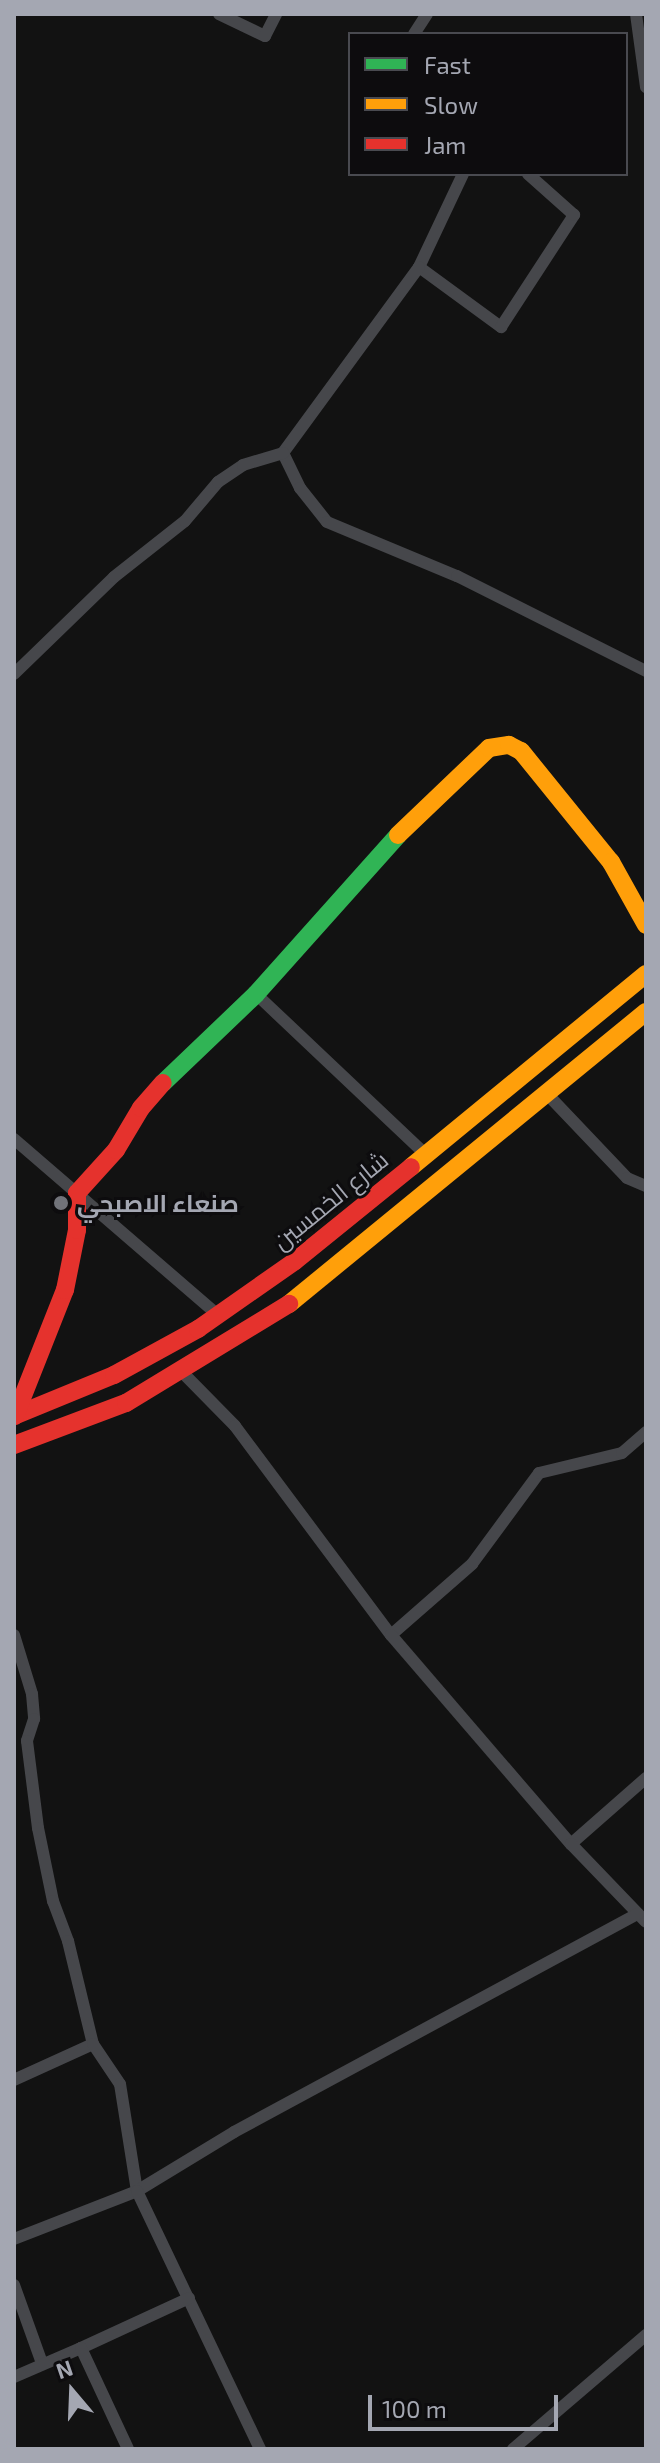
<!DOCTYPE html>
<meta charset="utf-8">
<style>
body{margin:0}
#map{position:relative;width:660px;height:2463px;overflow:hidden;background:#121212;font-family:"Exo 2",Cairo,sans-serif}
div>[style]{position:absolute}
.street>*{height:12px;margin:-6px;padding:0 6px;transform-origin:6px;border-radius:6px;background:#46474b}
.fast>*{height:18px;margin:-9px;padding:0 9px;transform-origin:9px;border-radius:9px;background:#30b455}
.slow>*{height:18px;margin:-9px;padding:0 9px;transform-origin:9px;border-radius:9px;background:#ff9f0a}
.jam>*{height:18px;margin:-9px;padding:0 9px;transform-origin:9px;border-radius:9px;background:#e5322d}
.dots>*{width:22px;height:22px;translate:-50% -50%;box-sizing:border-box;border:4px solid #0d0c0e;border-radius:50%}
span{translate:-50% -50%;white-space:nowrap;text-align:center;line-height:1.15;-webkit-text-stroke:6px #0d0c0e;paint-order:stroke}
.street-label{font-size:24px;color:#a4a7b2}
.poi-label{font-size:24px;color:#a4a7b2;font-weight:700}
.left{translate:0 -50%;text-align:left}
.frame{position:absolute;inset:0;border:16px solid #a4a7b2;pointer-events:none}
.legend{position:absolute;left:348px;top:32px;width:280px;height:144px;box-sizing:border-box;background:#0d0c0e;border:2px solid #494a50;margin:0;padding:10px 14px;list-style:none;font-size:24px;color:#a4a7b2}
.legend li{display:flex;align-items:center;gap:16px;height:40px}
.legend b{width:40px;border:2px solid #494a50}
.north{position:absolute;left:32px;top:2351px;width:80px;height:80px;-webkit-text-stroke:6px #0d0c0e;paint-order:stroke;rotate:341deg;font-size:22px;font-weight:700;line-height:32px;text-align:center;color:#a4a7b2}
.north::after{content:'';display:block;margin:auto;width:28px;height:36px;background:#a4a7b2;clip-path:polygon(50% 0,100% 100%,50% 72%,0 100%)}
.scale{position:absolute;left:368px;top:2395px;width:190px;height:36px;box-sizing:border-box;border:4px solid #a4a7b2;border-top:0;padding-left:10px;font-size:24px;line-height:28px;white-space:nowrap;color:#a4a7b2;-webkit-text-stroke:6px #0d0c0e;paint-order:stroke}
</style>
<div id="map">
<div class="street">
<div style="left:219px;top:14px;width:51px;rotate:25.6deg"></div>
<div style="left:265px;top:36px;width:25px;rotate:-63deg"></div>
<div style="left:636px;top:14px;width:74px;rotate:82.2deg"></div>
<div style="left:414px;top:34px;width:24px;rotate:-57deg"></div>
<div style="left:463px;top:174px;width:103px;rotate:115.3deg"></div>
<div style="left:419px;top:267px;width:102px;rotate:36.2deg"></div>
<div style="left:501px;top:327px;width:134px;rotate:-56.9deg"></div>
<div style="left:574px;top:215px;width:62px;rotate:-138.3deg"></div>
<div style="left:419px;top:267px;width:230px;rotate:126.2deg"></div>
<div style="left:283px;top:453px;width:39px;rotate:64deg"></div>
<div style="left:300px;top:488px;width:43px;rotate:51.5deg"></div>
<div style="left:327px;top:522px;width:141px;rotate:22.6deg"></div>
<div style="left:457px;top:576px;width:212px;rotate:26.7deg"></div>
<div style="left:14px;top:674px;width:139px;rotate:-44.1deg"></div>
<div style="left:114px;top:577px;width:90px;rotate:-38.3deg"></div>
<div style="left:185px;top:521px;width:51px;rotate:-49.8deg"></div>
<div style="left:218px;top:482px;width:30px;rotate:-34deg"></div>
<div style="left:243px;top:465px;width:42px;rotate:-16.7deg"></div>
<div style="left:256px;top:994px;width:233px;rotate:43.4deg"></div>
<div style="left:549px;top:1096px;width:113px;rotate:46.4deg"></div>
<div style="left:627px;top:1178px;width:21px;rotate:23deg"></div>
<div style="left:14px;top:1139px;width:269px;rotate:40.8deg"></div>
<div style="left:183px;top:1373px;width:74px;rotate:45.5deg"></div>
<div style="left:235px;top:1426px;width:261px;rotate:53.3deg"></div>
<div style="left:391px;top:1635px;width:108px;rotate:-41.2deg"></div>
<div style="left:472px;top:1564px;width:113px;rotate:-53.6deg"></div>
<div style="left:539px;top:1473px;width:85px;rotate:-13.5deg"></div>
<div style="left:622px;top:1453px;width:32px;rotate:-41deg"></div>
<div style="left:14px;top:1635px;width:62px;rotate:73deg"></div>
<div style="left:32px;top:1694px;width:25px;rotate:85deg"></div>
<div style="left:34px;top:1719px;width:23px;rotate:108deg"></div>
<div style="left:27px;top:1741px;width:88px;rotate:82.8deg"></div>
<div style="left:38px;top:1828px;width:75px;rotate:78.4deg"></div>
<div style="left:53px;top:1901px;width:43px;rotate:69.4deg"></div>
<div style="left:68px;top:1941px;width:106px;rotate:76.4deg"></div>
<div style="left:93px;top:2044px;width:87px;rotate:155.5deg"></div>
<div style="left:391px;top:1635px;width:276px;rotate:49.3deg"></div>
<div style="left:646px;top:1778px;width:100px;rotate:138.7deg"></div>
<div style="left:571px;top:1844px;width:108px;rotate:46.1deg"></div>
<div style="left:93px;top:2044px;width:48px;rotate:56deg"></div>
<div style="left:120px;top:2084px;width:108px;rotate:81deg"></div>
<div style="left:137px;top:2191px;width:114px;rotate:-31.3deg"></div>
<div style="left:234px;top:2132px;width:459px;rotate:-28.4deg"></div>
<div style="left:14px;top:2239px;width:132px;rotate:-21.3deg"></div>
<div style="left:137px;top:2191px;width:286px;rotate:64.5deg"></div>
<div style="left:14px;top:2285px;width:83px;rotate:70.3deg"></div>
<div style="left:81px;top:2348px;width:119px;rotate:-24.8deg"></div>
<div style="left:14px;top:2377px;width:73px;rotate:-23.4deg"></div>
<div style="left:81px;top:2348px;width:111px;rotate:65deg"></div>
<div style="left:513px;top:2449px;width:175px;rotate:-40.6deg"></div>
</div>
<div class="fast">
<div style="left:163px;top:1083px;width:129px;rotate:-43.7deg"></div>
<div style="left:256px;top:994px;width:213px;rotate:-48.2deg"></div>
</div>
<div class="slow">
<div style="left:398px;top:835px;width:126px;rotate:-43.7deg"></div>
<div style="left:489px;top:748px;width:20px;rotate:-9deg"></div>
<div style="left:509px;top:745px;width:13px;rotate:27deg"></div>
<div style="left:521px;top:751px;width:143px;rotate:51deg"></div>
<div style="left:611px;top:862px;width:72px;rotate:60.9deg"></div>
<div style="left:411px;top:1167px;width:304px;rotate:-39.4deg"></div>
<div style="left:289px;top:1304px;width:461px;rotate:-39.3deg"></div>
</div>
<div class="jam">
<div style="left:14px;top:1416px;width:108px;rotate:-22.3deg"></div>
<div style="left:114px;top:1375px;width:96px;rotate:-28.7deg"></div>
<div style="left:198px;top:1329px;width:118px;rotate:-35deg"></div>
<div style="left:295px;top:1261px;width:149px;rotate:-39deg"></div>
<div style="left:15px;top:1416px;width:136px;rotate:-68.4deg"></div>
<div style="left:65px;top:1290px;width:61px;rotate:-78.7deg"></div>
<div style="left:77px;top:1230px;width:37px;rotate:-90deg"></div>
<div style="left:77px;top:1193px;width:58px;rotate:-47.8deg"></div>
<div style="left:116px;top:1150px;width:49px;rotate:-59.2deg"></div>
<div style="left:141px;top:1108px;width:33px;rotate:-49deg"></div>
<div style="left:14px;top:1445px;width:120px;rotate:-20.6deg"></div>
<div style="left:126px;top:1403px;width:191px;rotate:-31.3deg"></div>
</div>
<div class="dots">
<div style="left:61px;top:1203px;background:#71737a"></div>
</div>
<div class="street-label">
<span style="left:330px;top:1200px;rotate:-39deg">شارع الخمسين</span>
</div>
<div class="poi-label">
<span class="left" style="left:77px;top:1203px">صنعاء الاصبحي</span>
</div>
<div class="frame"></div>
<ul class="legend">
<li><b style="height:10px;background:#30b455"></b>Fast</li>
<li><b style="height:10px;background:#ff9f0a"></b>Slow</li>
<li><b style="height:10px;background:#e5322d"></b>Jam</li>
</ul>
<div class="north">N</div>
<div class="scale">100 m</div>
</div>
